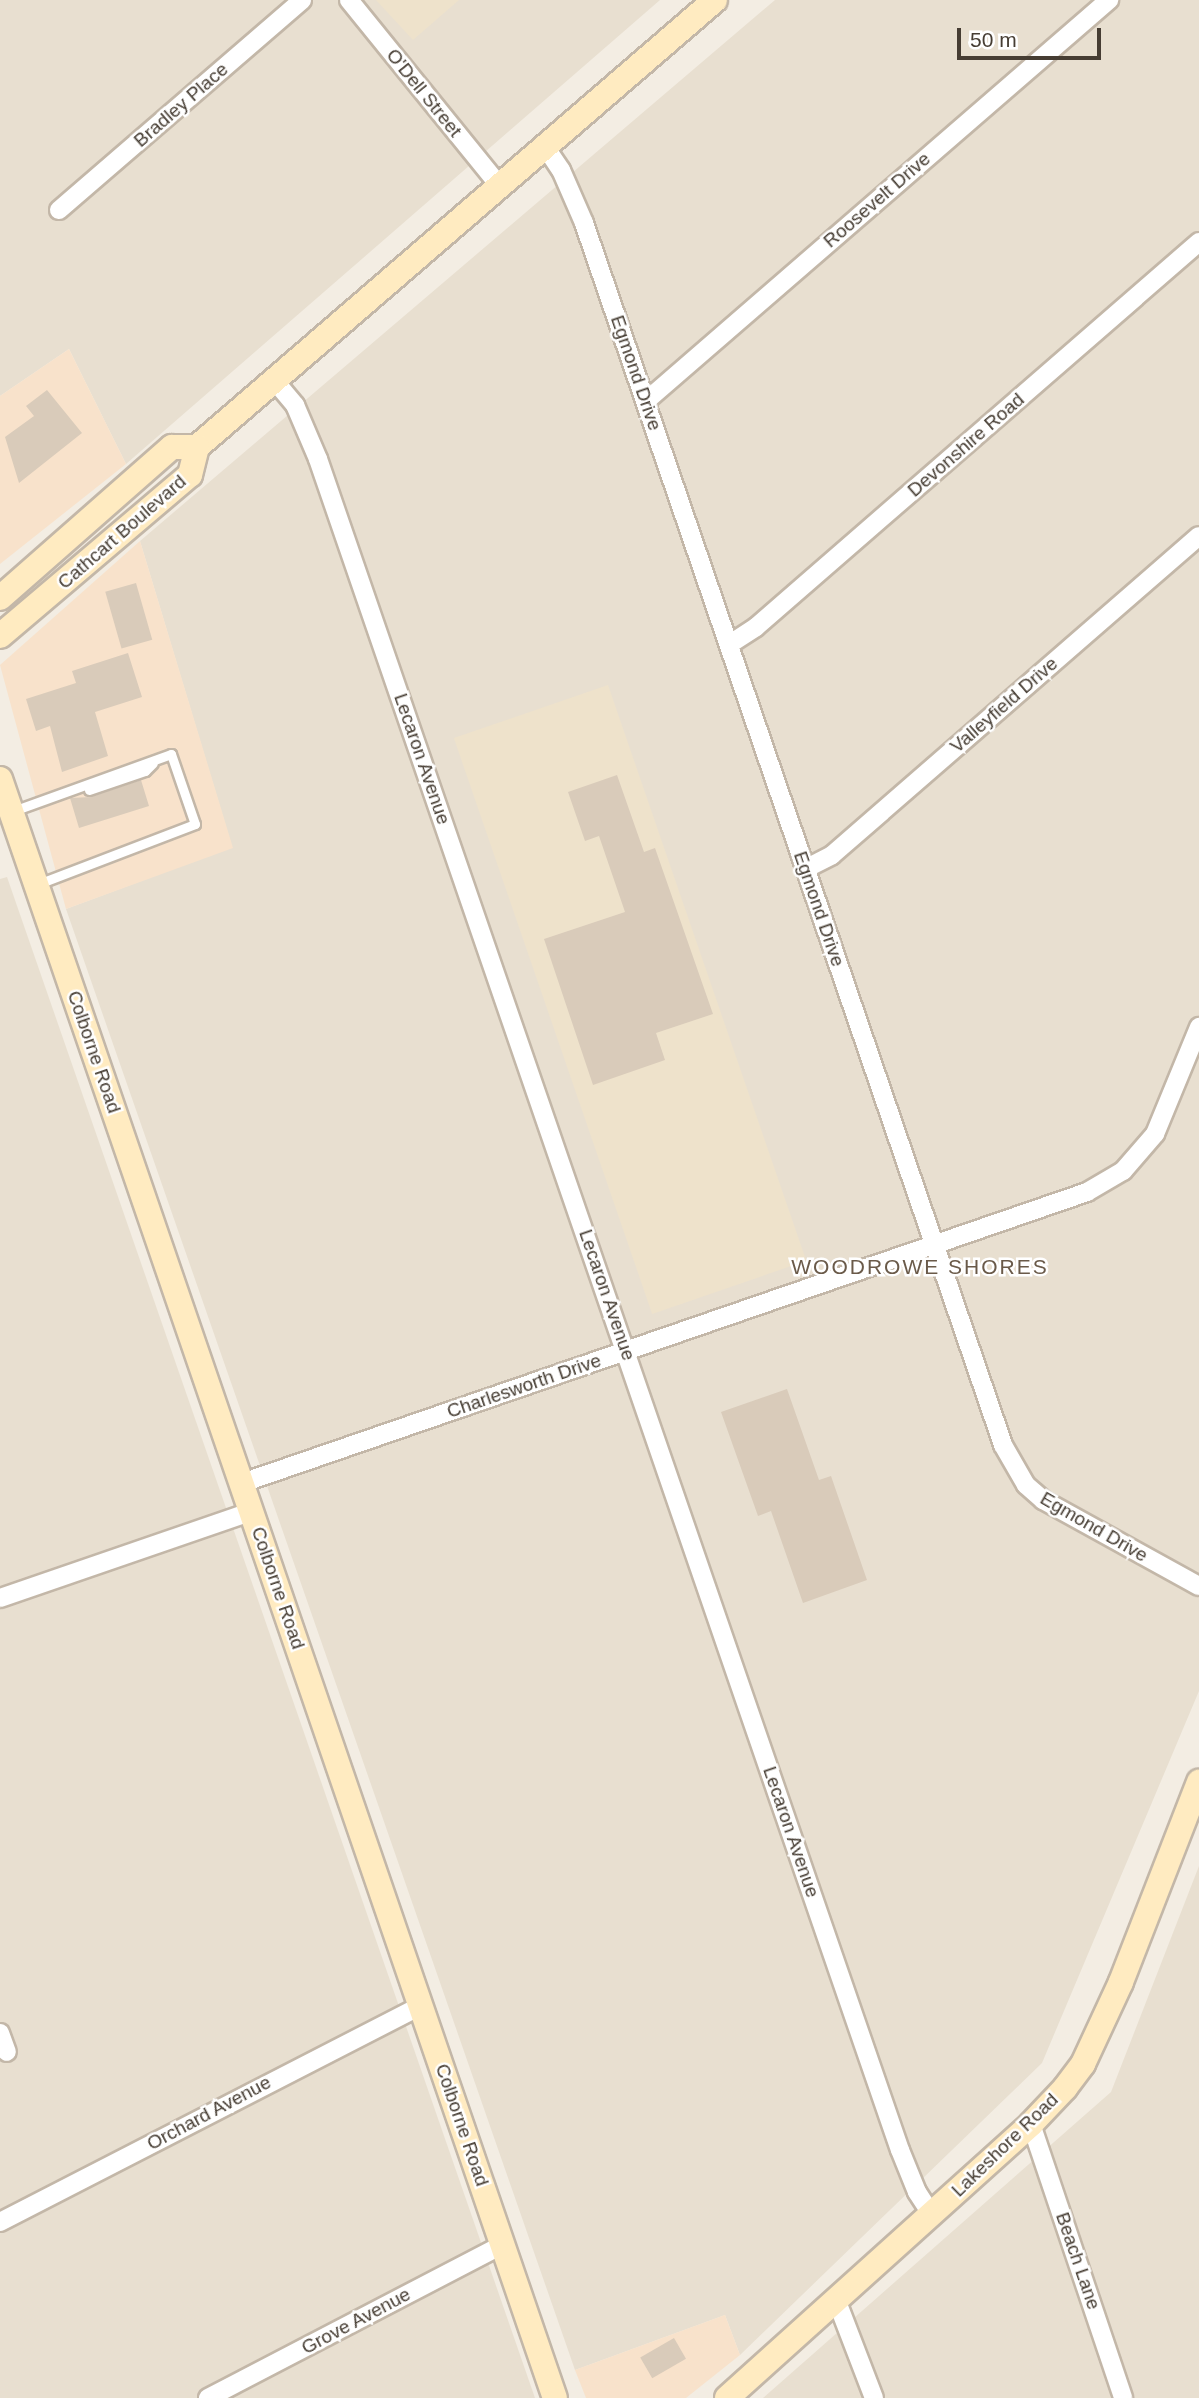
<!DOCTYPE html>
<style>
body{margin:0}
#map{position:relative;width:1199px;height:2398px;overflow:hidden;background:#f3ede3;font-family:Helvetica,sans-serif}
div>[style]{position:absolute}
.residential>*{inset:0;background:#e8dfd0}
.commercial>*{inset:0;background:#f8e2cb}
.education>*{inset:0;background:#eee2cb;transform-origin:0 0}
.building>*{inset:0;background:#d9cbba;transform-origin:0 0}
.roads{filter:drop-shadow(2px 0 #c3b7a8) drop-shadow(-2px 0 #c3b7a8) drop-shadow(0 2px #c3b7a8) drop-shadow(0 -2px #c3b7a8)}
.lane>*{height:9px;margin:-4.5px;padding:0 4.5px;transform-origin:4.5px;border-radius:4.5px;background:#fff}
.street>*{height:18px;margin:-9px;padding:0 9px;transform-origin:9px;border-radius:9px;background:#fff}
.secondary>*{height:24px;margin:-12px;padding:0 12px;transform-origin:12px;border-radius:12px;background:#ffebc1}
span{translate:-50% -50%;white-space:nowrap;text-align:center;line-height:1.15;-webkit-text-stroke:5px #fff;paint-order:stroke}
.street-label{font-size:19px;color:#463d33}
.neighbourhood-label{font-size:21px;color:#6a5a49;letter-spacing:2px}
.scale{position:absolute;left:957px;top:28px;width:144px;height:32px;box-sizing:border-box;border:4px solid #463d33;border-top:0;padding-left:9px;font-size:21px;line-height:24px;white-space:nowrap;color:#463d33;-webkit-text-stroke:5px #fff;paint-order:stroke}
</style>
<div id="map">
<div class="residential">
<div style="clip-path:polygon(0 0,660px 0,126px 464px,69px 349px,0 396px)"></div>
<div style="clip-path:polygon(775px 0,1199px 0,1199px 1691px,1042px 2063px,740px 2355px,725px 2315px,575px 2370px,66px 909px,232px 847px,140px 541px)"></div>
<div style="clip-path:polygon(7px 877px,535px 2398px,0 2398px,0 879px)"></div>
<div style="clip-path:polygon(1199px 1866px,1199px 2398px,763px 2398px,1111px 2092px)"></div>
</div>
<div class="commercial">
<div style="clip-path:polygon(69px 349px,126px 464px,0 564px,0 396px)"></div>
<div style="clip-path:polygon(140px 541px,233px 848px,66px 909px,0 665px)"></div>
<div style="clip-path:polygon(725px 2315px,740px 2355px,686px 2398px,586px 2398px,575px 2370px)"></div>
</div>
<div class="education">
<div style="clip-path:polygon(376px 0,459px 0,413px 40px)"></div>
<div style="left:608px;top:685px;width:609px;height:163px;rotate:71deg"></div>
</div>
<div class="building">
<div style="clip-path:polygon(47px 390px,82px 433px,19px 483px,5px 437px,34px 416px,26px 406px)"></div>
<div style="left:136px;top:583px;width:59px;height:32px;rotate:74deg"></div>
<div style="clip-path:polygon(128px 653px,142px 697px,95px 712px,108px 756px,62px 772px,50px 726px,36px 731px,26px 699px,76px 683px,72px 671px)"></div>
<div style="clip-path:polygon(617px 775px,644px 852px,655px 848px,713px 1014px,656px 1033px,665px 1060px,593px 1085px,544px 939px,625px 912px,599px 836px,585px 841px,568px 792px)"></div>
<div style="clip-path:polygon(141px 780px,149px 806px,79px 828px,70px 798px,91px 797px)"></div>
<div style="clip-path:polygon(787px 1389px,819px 1480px,831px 1476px,867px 1580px,803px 1603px,771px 1511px,758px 1516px,721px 1412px)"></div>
<div style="left:674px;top:2338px;width:24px;height:39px;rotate:60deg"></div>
</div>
<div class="roads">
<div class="lane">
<div style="left:89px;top:790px;width:59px;rotate:-18.7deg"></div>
<div style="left:145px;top:771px;width:11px;rotate:-45deg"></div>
<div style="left:13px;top:811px;width:168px;rotate:-19.8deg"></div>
<div style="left:171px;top:754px;width:74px;rotate:71.1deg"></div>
<div style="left:195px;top:824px;width:168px;rotate:159.1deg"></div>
</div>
<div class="street">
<div style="left:349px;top:0;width:238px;rotate:51deg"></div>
<div style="left:544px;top:145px;width:30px;rotate:56deg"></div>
<div style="left:561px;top:170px;width:58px;rotate:66.5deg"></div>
<div style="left:584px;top:223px;width:1292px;rotate:71.07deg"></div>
<div style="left:1003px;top:1445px;width:46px;rotate:60.1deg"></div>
<div style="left:1026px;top:1485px;width:23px;rotate:41deg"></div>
<div style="left:1043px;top:1500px;width:178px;rotate:28.9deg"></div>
<div style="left:59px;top:210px;width:321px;rotate:-40.8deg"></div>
<div style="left:274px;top:380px;width:33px;rotate:50deg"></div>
<div style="left:295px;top:405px;width:59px;rotate:66.9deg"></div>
<div style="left:318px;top:459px;width:1788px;rotate:71.01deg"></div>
<div style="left:900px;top:2150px;width:45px;rotate:68deg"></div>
<div style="left:917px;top:2192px;width:27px;rotate:57deg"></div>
<div style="left:646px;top:401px;width:613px;rotate:-40.9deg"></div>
<div style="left:730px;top:644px;width:31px;rotate:-33deg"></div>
<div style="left:756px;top:627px;width:587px;rotate:-40.99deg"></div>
<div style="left:805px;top:869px;width:30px;rotate:-27deg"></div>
<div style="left:832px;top:855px;width:486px;rotate:-41deg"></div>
<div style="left:242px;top:1483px;width:894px;rotate:-19deg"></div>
<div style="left:1087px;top:1192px;width:42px;rotate:-30.3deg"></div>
<div style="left:1123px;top:1171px;width:49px;rotate:-49.1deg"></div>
<div style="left:1155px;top:1134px;width:116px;rotate:-67.6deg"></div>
<div style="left:0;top:1598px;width:267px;rotate:-19deg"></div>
<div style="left:0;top:2033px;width:20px;rotate:70deg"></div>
<div style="left:1031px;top:2124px;width:289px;rotate:71.4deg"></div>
<div style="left:0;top:2222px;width:472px;rotate:-27.2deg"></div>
<div style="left:836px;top:2299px;width:106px;rotate:69deg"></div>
<div style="left:208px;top:2398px;width:334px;rotate:-27.5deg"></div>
</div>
<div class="secondary">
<div style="left:197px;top:447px;width:684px;rotate:-40.79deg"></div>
<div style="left:0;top:598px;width:229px;rotate:-41.3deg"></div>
<div style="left:172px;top:447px;width:25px"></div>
<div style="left:0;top:636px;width:249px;rotate:-40.3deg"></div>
<div style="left:190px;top:475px;width:29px;rotate:-76deg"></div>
<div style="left:0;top:779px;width:1711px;rotate:71.08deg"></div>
<div style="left:727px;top:2398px;width:409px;rotate:-42deg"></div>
<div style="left:1031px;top:2124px;width:50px;rotate:-46.6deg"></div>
<div style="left:1065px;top:2088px;width:30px;rotate:-53deg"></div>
<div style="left:1083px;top:2064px;width:90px;rotate:-65.1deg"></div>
<div style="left:1121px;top:1982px;width:215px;rotate:-68.7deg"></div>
</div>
</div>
<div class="street-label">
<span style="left:424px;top:93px;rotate:51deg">O'Dell Street</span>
<span style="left:181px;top:105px;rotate:-41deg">Bradley Place</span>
<span style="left:877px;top:200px;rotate:-41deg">Roosevelt Drive</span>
<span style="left:636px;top:373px;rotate:71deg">Egmond Drive</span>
<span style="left:966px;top:445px;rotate:-41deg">Devonshire Road</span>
<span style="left:122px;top:532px;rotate:-41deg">Cathcart Boulevard</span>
<span style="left:1004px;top:705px;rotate:-41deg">Valleyfield Drive</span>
<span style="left:422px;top:759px;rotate:71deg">Lecaron Avenue</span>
<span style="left:819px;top:909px;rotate:71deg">Egmond Drive</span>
<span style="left:94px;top:1052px;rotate:71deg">Colborne Road</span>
<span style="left:607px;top:1295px;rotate:71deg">Lecaron Avenue</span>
<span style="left:524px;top:1386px;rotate:-19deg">Charlesworth Drive</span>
<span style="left:1094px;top:1527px;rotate:30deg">Egmond Drive</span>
<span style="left:278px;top:1588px;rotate:71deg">Colborne Road</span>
<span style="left:791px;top:1832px;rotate:71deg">Lecaron Avenue</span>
<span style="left:209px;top:2113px;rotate:-28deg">Orchard Avenue</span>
<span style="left:462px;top:2125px;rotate:71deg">Colborne Road</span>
<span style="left:1005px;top:2145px;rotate:-44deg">Lakeshore Road</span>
<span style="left:1078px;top:2261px;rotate:71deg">Beach Lane</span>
<span style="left:356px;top:2321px;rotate:-28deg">Grove Avenue</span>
</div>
<div class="neighbourhood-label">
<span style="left:920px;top:1267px">WOODROWE SHORES</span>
</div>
<div class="scale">50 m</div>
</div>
